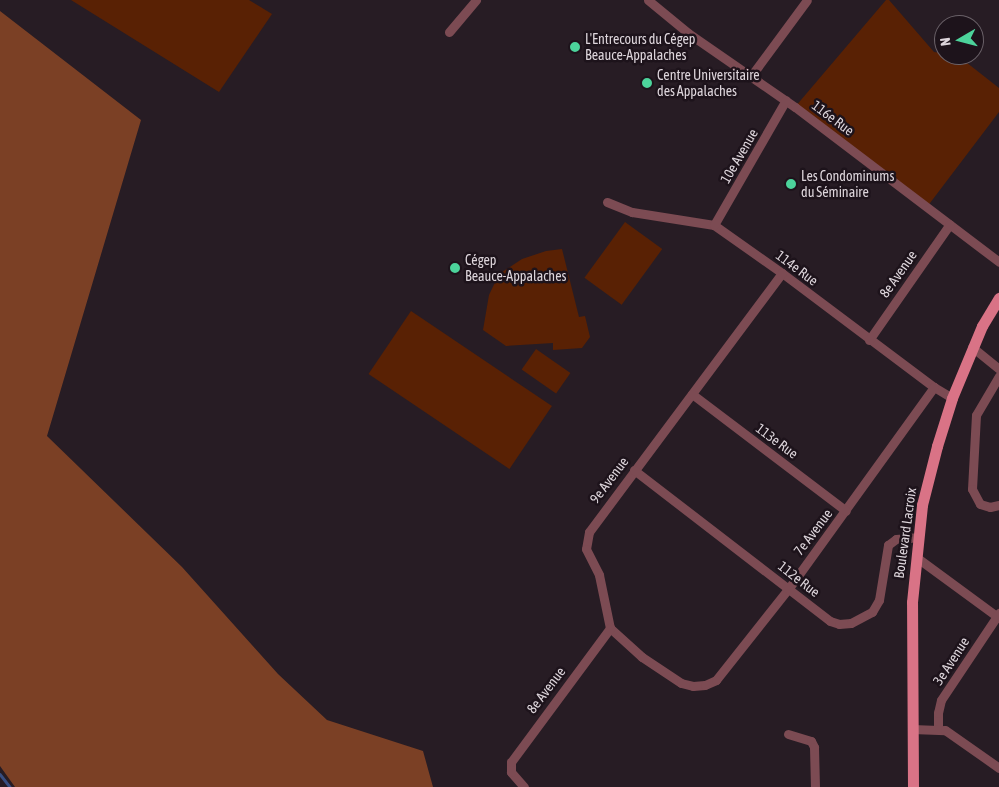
<!DOCTYPE html>
<meta charset="utf-8">
<style>
body{margin:0}
#map{position:relative;width:999px;height:787px;overflow:hidden;background:#271c24;font-family:"Asap Condensed",sans-serif}
div>[style]{position:absolute}
.green>*{inset:0;background:#592104;transform-origin:0 0}
.forest>*{inset:0;background:#7b4025}
.stream>*{height:2.5px;margin:-1.25px;padding:0 1.25px;transform-origin:1.25px;border-radius:1.25px;background:#384e82}
.minor>*{height:9px;margin:-4.5px;padding:0 4.5px;transform-origin:4.5px;border-radius:4.5px;background:#7c4b53}
.major>*{height:11px;margin:-5.5px;padding:0 5.5px;transform-origin:5.5px;border-radius:5.5px;background:#d97386}
.dots>*{width:14px;height:14px;translate:-50% -50%;box-sizing:border-box;border:2px solid #1d131b;border-radius:50%}
span{translate:-50% -50%;white-space:nowrap;text-align:center;line-height:1.15;-webkit-text-stroke:5px #1d131b;paint-order:stroke}
.poi-label{font-size:14px;color:#ddd5db}
.left{translate:0 -50%;text-align:left}
.street-label{font-size:14px;color:#ddd5db}
.north{position:absolute;left:934px;top:15px;width:50px;height:50px;box-sizing:border-box;background:#1d131b;border:1px solid #6a6168;border-radius:50%;rotate:262deg;font-size:14px;font-weight:700;line-height:20px;text-align:center;color:#ddd5db}
.north::after{content:'';display:block;margin:auto;width:18px;height:22px;background:#4cd39b;clip-path:polygon(50% 0,100% 100%,50% 72%,0 100%)}
</style>
<div id="map">
<div class="green">
<div style="clip-path:polygon(71px 0,249px 0,272px 14px,219px 92px)"></div>
<div style="clip-path:polygon(886px 0,889px 0,934px 52px,957px 55px,999px 88px,999px 112px,927px 207px,795px 107px)"></div>
<div style="left:625px;top:222px;width:46px;height:69px;rotate:36deg"></div>
<div style="clip-path:polygon(562px 249px,579px 317px,585px 316px,590px 337px,582px 348px,553px 350px,553px 343px,506px 346px,483px 330px,489px 295px,499px 274px,522px 259px,546px 251px)"></div>
<div style="left:411px;top:311px;width:170px;height:76px;rotate:34deg"></div>
<div style="left:536px;top:349px;width:42px;height:25px;rotate:35deg"></div>
</div>
<div class="forest">
<div style="clip-path:polygon(0 11px,141px 120px,47px 436px,182px 567px,278px 674px,327px 720px,423px 751px,433px 787px,15px 787px,0 766px)"></div>
</div>
<div class="stream">
<div style="left:0;top:774px;width:16px;rotate:52deg"></div>
</div>
<div class="minor">
<div style="left:648px;top:0;width:52px;rotate:39.5deg"></div>
<div style="left:688px;top:33px;width:130px;rotate:34.7deg"></div>
<div style="left:795px;top:107px;width:256px;rotate:37.2deg"></div>
<div style="left:449px;top:32px;width:42px;rotate:-49.8deg"></div>
<div style="left:751px;top:76px;width:94px;rotate:-53.6deg"></div>
<div style="left:607px;top:202px;width:27px;rotate:22deg"></div>
<div style="left:632px;top:212px;width:83px;rotate:9deg"></div>
<div style="left:714px;top:225px;width:83px;rotate:35.2deg"></div>
<div style="left:782px;top:273px;width:190px;rotate:36.9deg"></div>
<div style="left:934px;top:387px;width:21px;rotate:31deg"></div>
<div style="left:714px;top:225px;width:144px;rotate:-60.1deg"></div>
<div style="left:782px;top:273px;width:323px;rotate:126.7deg"></div>
<div style="left:589px;top:532px;width:17px;rotate:100deg"></div>
<div style="left:586px;top:549px;width:29px;rotate:63deg"></div>
<div style="left:599px;top:575px;width:54px;rotate:78.3deg"></div>
<div style="left:610px;top:628px;width:43px;rotate:42.2deg"></div>
<div style="left:642px;top:657px;width:47px;rotate:33.7deg"></div>
<div style="left:681px;top:683px;width:12px;rotate:14deg"></div>
<div style="left:693px;top:686px;width:12px;rotate:-5deg"></div>
<div style="left:705px;top:685px;width:12px;rotate:-24deg"></div>
<div style="left:716px;top:680px;width:117px;rotate:-51.6deg"></div>
<div style="left:789px;top:588px;width:248px;rotate:-54.2deg"></div>
<div style="left:869px;top:340px;width:141px;rotate:-55.1deg"></div>
<div style="left:972px;top:347px;width:35px;rotate:39deg"></div>
<div style="left:999px;top:376px;width:45px;rotate:120.5deg"></div>
<div style="left:976px;top:415px;width:74px;rotate:93.1deg"></div>
<div style="left:972px;top:489px;width:17px;rotate:62deg"></div>
<div style="left:980px;top:504px;width:10px;rotate:17deg"></div>
<div style="left:990px;top:507px;width:9px;rotate:-13deg"></div>
<div style="left:692px;top:394px;width:193px;rotate:37.2deg"></div>
<div style="left:634px;top:470px;width:247px;rotate:37.6deg"></div>
<div style="left:830px;top:621px;width:9px;rotate:18deg"></div>
<div style="left:839px;top:624px;width:12px;rotate:-5deg"></div>
<div style="left:851px;top:623px;width:24px;rotate:-28deg"></div>
<div style="left:872px;top:612px;width:14px;rotate:-60deg"></div>
<div style="left:879px;top:600px;width:56px;rotate:-80.7deg"></div>
<div style="left:888px;top:545px;width:10px;rotate:-37deg"></div>
<div style="left:896px;top:539px;width:21px;rotate:-5deg"></div>
<div style="left:916px;top:557px;width:103px;rotate:36.3deg"></div>
<div style="left:938px;top:728px;width:15px;rotate:-90deg"></div>
<div style="left:938px;top:713px;width:13px;rotate:-77deg"></div>
<div style="left:941px;top:700px;width:105px;rotate:-56.3deg"></div>
<div style="left:912px;top:729px;width:33px;rotate:2deg"></div>
<div style="left:945px;top:730px;width:66px;rotate:35.1deg"></div>
<div style="left:788px;top:734px;width:24px;rotate:17deg"></div>
<div style="left:811px;top:741px;width:7px;rotate:63deg"></div>
<div style="left:814px;top:747px;width:40px;rotate:88.6deg"></div>
<div style="left:524px;top:787px;width:20px;rotate:-131deg"></div>
<div style="left:511px;top:772px;width:10px;rotate:-90deg"></div>
<div style="left:511px;top:762px;width:167px;rotate:-53.5deg"></div>
</div>
<div class="major">
<div style="left:913px;top:787px;width:185px;rotate:-90.3deg"></div>
<div style="left:912px;top:602px;width:98px;rotate:-84.1deg"></div>
<div style="left:922px;top:505px;width:61px;rotate:-75.7deg"></div>
<div style="left:937px;top:446px;width:50px;rotate:-72.6deg"></div>
<div style="left:952px;top:398px;width:78px;rotate:-67.4deg"></div>
<div style="left:982px;top:326px;width:33px;rotate:-59deg"></div>
</div>
<div class="dots">
<div style="left:575px;top:47px;background:#4cd39b"></div>
<div style="left:647px;top:83px;background:#4cd39b"></div>
<div style="left:791px;top:184px;background:#4cd39b"></div>
<div style="left:455px;top:268px;background:#4cd39b"></div>
</div>
<div class="poi-label">
<span class="left" style="left:585px;top:47px">L'Entrecours du Cégep<br>Beauce-Appalaches</span>
<span class="left" style="left:657px;top:83px">Centre Universitaire<br>des Appalaches</span>
<span class="left" style="left:801px;top:184px">Les Condominums<br>du Séminaire</span>
<span class="left" style="left:465px;top:268px">Cégep<br>Beauce-Appalaches</span>
</div>
<div class="street-label">
<span style="left:833px;top:118px;rotate:37deg">116e Rue</span>
<span style="left:739px;top:156px;rotate:-60deg">10e Avenue</span>
<span style="left:797px;top:268px;rotate:37deg">114e Rue</span>
<span style="left:898px;top:274px;rotate:-55deg">8e Avenue</span>
<span style="left:777px;top:441px;rotate:37deg">113e Rue</span>
<span style="left:609px;top:480px;rotate:-53deg">9e Avenue</span>
<span style="left:813px;top:532px;rotate:-53deg">7e Avenue</span>
<span style="left:905px;top:533px;rotate:-82deg">Boulevard Lacroix</span>
<span style="left:799px;top:579px;rotate:38deg">112e Rue</span>
<span style="left:951px;top:661px;rotate:-57deg">3e Avenue</span>
<span style="left:546px;top:690px;rotate:-53deg">8e Avenue</span>
</div>
<div class="north">N</div>
</div>
